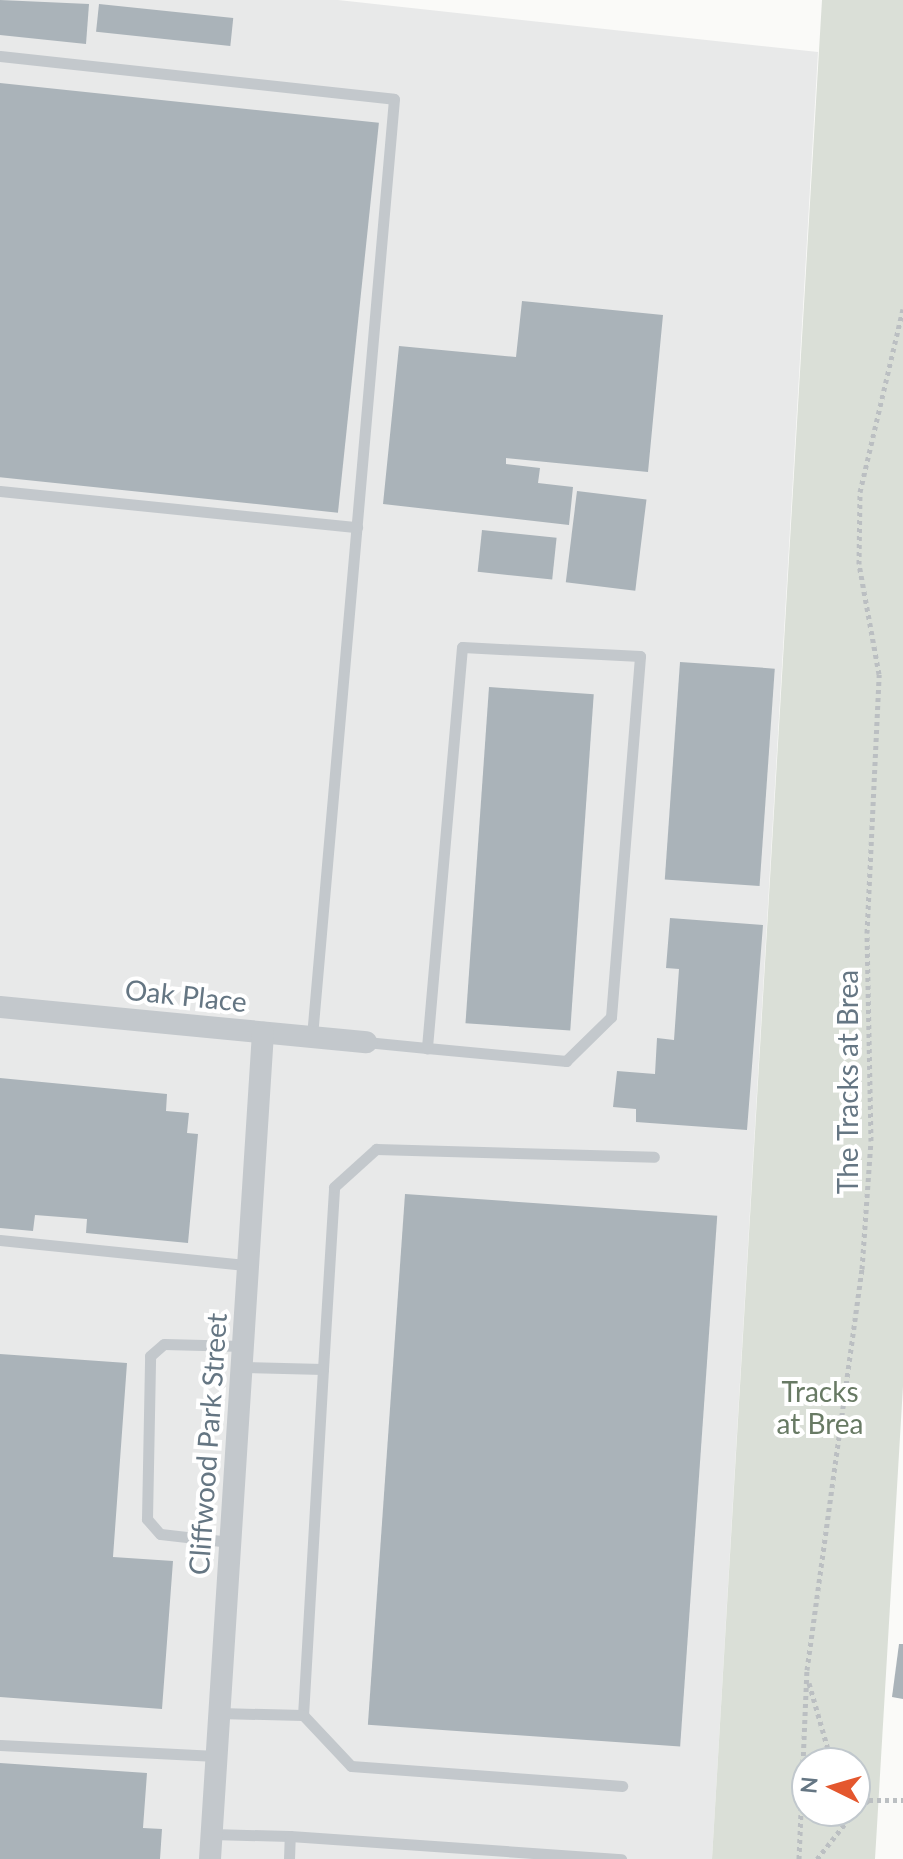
<!DOCTYPE html>
<style>
body{margin:0}
#map{position:relative;width:903px;height:1859px;overflow:hidden;background:#fafaf8;font-family:Lato,sans-serif}
div>[style]{position:absolute}
.built>*{inset:0;background:#e8e9e9}
.green>*{inset:0;background:#dadfd7}
.building>*{inset:0;background:#aab3b9;transform-origin:0 0}
.path>*{height:5px;margin-top:-2.5px;transform-origin:0;background:repeating-linear-gradient(90deg,#bbbfc2 0 4px,transparent 0 8px)}
.lane>*{height:11px;margin:-5.5px;padding:0 5.5px;transform-origin:5.5px;border-radius:5.5px;background:#c3c8cc}
.street>*{height:22px;margin:-11px;padding:0 11px;transform-origin:11px;border-radius:11px;background:#c3c8cc}
span{translate:-50% -50%;white-space:nowrap;text-align:center;line-height:1.15;-webkit-text-stroke:8px #fff;paint-order:stroke}
.street-label{font-size:28px;color:#657683}
.park-label{font-size:28px;color:#687a64}
.north{position:absolute;left:791px;top:1747px;width:80px;height:80px;box-sizing:border-box;background:#fff;border:2px solid #c1c8cd;border-radius:50%;rotate:275deg;font-size:22px;font-weight:700;line-height:32px;text-align:center;color:#657683}
.north::after{content:'';display:block;margin:auto;width:28px;height:36px;background:#e4572e;clip-path:polygon(50% 0,100% 100%,50% 72%,0 100%)}
</style>
<div id="map">
<div class="built">
<div style="clip-path:polygon(0 0,338px 0,818px 52px,712px 1859px,0 1859px)"></div>
</div>
<div class="green">
<div style="clip-path:polygon(evenodd,822px 0,903px 0,903px 1386px,877px 1826px,875px 1859px,712px 1859px,822px 0,807px 1763px,855px 1763px,855px 1811px,807px 1811px,807px 1763px)"></div>
</div>
<div class="building">
<div style="clip-path:polygon(0 0,89px 4px,86px 44px,0 35px)"></div>
<div style="left:99px;top:4px;width:135px;height:28px;rotate:6deg"></div>
<div style="left:0;top:83px;width:381px;height:392px;rotate:6deg"></div>
<div style="clip-path:polygon(522px 301px,663px 315px,648px 472px,506px 458px,506px 464px,540px 468px,538px 483px,573px 487px,569px 525px,383px 504px,399px 346px,516px 357px)"></div>
<div style="left:577px;top:491px;width:70px;height:92px;rotate:7deg"></div>
<div style="left:482px;top:530px;width:75px;height:42px;rotate:6deg"></div>
<div style="left:680px;top:662px;width:95px;height:218px;rotate:4deg"></div>
<div style="left:489px;top:687px;width:105px;height:337px;rotate:4deg"></div>
<div style="clip-path:polygon(670px 918px,763px 925px,747px 1130px,636px 1122px,636px 1109px,613px 1107px,617px 1071px,655px 1074px,657px 1038px,674px 1040px,679px 969px,666px 968px)"></div>
<div style="clip-path:polygon(0 1078px,167px 1094px,166px 1111px,189px 1113px,187px 1133px,198px 1134px,188px 1243px,86px 1233px,87px 1219px,35px 1215px,33px 1231px,0 1228px)"></div>
<div style="left:405px;top:1194px;width:313px;height:532px;rotate:4deg"></div>
<div style="clip-path:polygon(0 1354px,127px 1363px,113px 1557px,173px 1561px,162px 1709px,0 1697px)"></div>
<div style="clip-path:polygon(899px 1644px,903px 1644px,903px 1699px,892px 1697px)"></div>
<div style="clip-path:polygon(0 1763px,147px 1773px,143px 1828px,162px 1829px,160px 1859px,0 1859px)"></div>
</div>
<div class="path">
<div style="left:809px;top:1683px;width:83px;rotate:74deg"></div>
<div style="left:855px;top:1791px;width:17px;rotate:33deg"></div>
<div style="left:869px;top:1800px;width:18px;rotate:142deg"></div>
<div style="left:869px;top:1800px;width:34px"></div>
<div style="left:799px;top:1859px;width:189px;rotate:-87.6deg"></div>
<div style="left:807px;top:1670px;width:405px;rotate:-82.2deg"></div>
<div style="left:862px;top:1269px;width:128px;rotate:-86deg"></div>
<div style="left:871px;top:1141px;width:208px;rotate:-91.1deg"></div>
<div style="left:867px;top:933px;width:259px;rotate:-87.3deg"></div>
<div style="left:879px;top:674px;width:112px;rotate:-100.3deg"></div>
<div style="left:859px;top:564px;width:72px;rotate:-89.2deg"></div>
<div style="left:860px;top:492px;width:188px;rotate:-76.8deg"></div>
<div style="left:817px;top:1859px;width:61px;rotate:-51.6deg"></div>
</div>
<div class="lane">
<div style="left:0;top:56px;width:396px;rotate:6.2deg"></div>
<div style="left:394px;top:99px;width:942px;rotate:95deg"></div>
<div style="left:0;top:491px;width:359px;rotate:5.8deg"></div>
<div style="left:366px;top:1042px;width:61px;rotate:5.6deg"></div>
<div style="left:427px;top:1048px;width:140px;rotate:5.3deg"></div>
<div style="left:566px;top:1061px;width:63px;rotate:-44.4deg"></div>
<div style="left:611px;top:1017px;width:362px;rotate:-85.4deg"></div>
<div style="left:640px;top:656px;width:178px;rotate:-177.1deg"></div>
<div style="left:462px;top:647px;width:403px;rotate:95deg"></div>
<div style="left:0;top:1240px;width:249px;rotate:5.8deg"></div>
<div style="left:242px;top:1367px;width:81px;rotate:1.4deg"></div>
<div style="left:323px;top:1369px;width:347px;rotate:93.3deg"></div>
<div style="left:323px;top:1369px;width:182px;rotate:-86.5deg"></div>
<div style="left:334px;top:1187px;width:57px;rotate:-42.1deg"></div>
<div style="left:376px;top:1149px;width:278px;rotate:1.6deg"></div>
<div style="left:230px;top:1542px;width:70px;rotate:-173.5deg"></div>
<div style="left:160px;top:1534px;width:20px;rotate:-131deg"></div>
<div style="left:147px;top:1519px;width:163px;rotate:-88.9deg"></div>
<div style="left:150px;top:1356px;width:18px;rotate:-41deg"></div>
<div style="left:164px;top:1344px;width:79px;rotate:1.5deg"></div>
<div style="left:219px;top:1713px;width:84px;rotate:1.4deg"></div>
<div style="left:303px;top:1715px;width:70px;rotate:46.7deg"></div>
<div style="left:351px;top:1766px;width:272px;rotate:4.2deg"></div>
<div style="left:0;top:1745px;width:216px;rotate:2.9deg"></div>
<div style="left:211px;top:1834px;width:79px;rotate:1.5deg"></div>
<div style="left:289px;top:1859px;width:23px;rotate:-88deg"></div>
<div style="left:290px;top:1836px;width:332px;rotate:4deg"></div>
</div>
<div class="street">
<div style="left:0;top:1007px;width:368px;rotate:5.5deg"></div>
<div style="left:210px;top:1859px;width:828px;rotate:-86.33deg"></div>
</div>
<div class="street-label">
<span style="left:186px;top:995px;rotate:6deg">Oak Place</span>
<span style="left:847px;top:1082px;rotate:-90deg">The Tracks at Brea</span>
<span style="left:207px;top:1444px;rotate:-86deg">Cliffwood Park Street</span>
</div>
<div class="park-label">
<span style="left:820px;top:1407px">Tracks<br>at Brea</span>
</div>
<div class="north">N</div>
</div>
